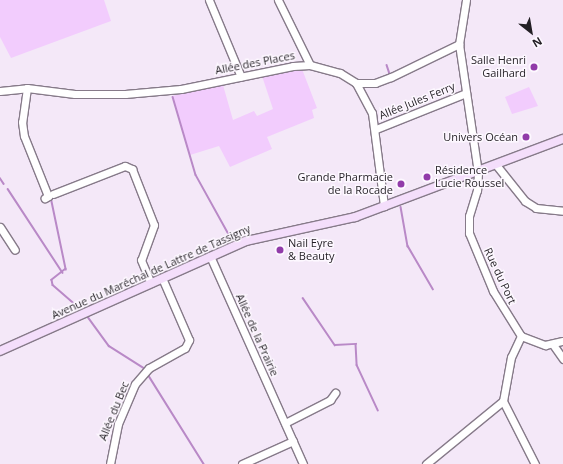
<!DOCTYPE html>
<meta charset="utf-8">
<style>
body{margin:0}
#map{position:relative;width:563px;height:464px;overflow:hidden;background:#f4e8f8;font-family:"Open Sans",sans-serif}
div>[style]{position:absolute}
.green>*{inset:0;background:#f2ccfd}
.stream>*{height:1.5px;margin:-0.75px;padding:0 0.75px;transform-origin:0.75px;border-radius:0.75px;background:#b989c7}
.roads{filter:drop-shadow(1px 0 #867a89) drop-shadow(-1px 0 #867a89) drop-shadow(0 1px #867a89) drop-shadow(0 -1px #867a89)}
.minor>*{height:7px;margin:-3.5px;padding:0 3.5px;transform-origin:3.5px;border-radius:3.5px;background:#fff}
.major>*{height:8px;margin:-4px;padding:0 4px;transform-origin:4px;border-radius:4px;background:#f4defb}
.dots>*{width:11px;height:11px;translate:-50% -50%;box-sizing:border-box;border:2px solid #fdf8ff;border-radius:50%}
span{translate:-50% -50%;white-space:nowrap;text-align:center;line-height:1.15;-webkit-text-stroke:3px #fdf8ff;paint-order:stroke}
.poi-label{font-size:11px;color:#231f25}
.right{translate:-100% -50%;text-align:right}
.left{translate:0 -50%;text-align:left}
.street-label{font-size:11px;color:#231f25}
.north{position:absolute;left:511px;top:12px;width:40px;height:40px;-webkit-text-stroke:3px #fdf8ff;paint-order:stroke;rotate:149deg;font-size:11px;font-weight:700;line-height:16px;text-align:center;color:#231f25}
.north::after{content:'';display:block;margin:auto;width:14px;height:18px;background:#231f25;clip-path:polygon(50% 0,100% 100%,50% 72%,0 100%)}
</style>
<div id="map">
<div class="green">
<div style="clip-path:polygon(0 0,104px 0,111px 21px,11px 58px,0 37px)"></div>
<div style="clip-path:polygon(302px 69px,317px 108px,312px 110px,314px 118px,267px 137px,272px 149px,230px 167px,219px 146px,190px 155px,172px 96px,223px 85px,233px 120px,254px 111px,257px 116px,273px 109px,262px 76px)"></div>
<div style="clip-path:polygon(529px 87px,538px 106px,512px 114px,505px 97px)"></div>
</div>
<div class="stream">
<div style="left:387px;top:65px;width:9px;rotate:72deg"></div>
<div style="left:173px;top:97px;width:81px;rotate:73.6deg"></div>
<div style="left:196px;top:175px;width:74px;rotate:61deg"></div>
<div style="left:0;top:178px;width:7px;rotate:56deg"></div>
<div style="left:8px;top:189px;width:100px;rotate:56.8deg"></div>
<div style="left:51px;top:197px;width:74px;rotate:78.2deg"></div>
<div style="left:66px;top:269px;width:18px;rotate:142deg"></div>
<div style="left:52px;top:280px;width:5px;rotate:79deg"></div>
<div style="left:53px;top:285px;width:35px;rotate:41deg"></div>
<div style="left:401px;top:207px;width:40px;rotate:80deg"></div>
<div style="left:408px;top:246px;width:50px;rotate:59.8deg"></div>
<div style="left:303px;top:298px;width:57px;rotate:55.8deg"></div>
<div style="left:335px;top:345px;width:21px;rotate:-3deg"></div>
<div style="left:356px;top:344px;width:21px;rotate:87deg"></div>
<div style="left:357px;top:365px;width:50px;rotate:65deg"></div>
<div style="left:88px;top:317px;width:36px;rotate:54deg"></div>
<div style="left:109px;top:346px;width:41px;rotate:32.2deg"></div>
<div style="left:149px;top:376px;width:104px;rotate:58deg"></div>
</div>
<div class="roads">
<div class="minor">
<div style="left:209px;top:0;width:83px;rotate:67.4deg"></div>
<div style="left:278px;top:0;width:72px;rotate:63.8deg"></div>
<div style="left:466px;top:0;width:45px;rotate:99deg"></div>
<div style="left:459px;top:44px;width:130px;rotate:81.6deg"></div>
<div style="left:478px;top:173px;width:17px;rotate:93deg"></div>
<div style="left:477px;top:190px;width:27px;rotate:107deg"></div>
<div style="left:469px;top:216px;width:17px;rotate:90deg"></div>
<div style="left:469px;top:233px;width:63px;rotate:67.5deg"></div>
<div style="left:493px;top:291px;width:53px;rotate:58.1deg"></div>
<div style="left:521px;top:336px;width:26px;rotate:21deg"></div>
<div style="left:545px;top:345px;width:18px;rotate:-13deg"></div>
<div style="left:356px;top:83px;width:19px"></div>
<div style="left:375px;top:83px;width:17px;rotate:-21deg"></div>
<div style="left:391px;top:77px;width:76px;rotate:-25.9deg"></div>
<div style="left:27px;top:88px;width:34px;rotate:98deg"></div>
<div style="left:22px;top:122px;width:14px;rotate:82deg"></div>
<div style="left:24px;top:136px;width:65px;rotate:68.2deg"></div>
<div style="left:48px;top:196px;width:4px;rotate:146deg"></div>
<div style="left:0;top:91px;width:27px;rotate:-6deg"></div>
<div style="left:27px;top:88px;width:48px;rotate:7.1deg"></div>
<div style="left:75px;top:94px;width:50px"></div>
<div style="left:125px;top:94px;width:56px;rotate:-5.1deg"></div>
<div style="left:181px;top:89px;width:114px;rotate:-11.6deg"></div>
<div style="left:293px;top:66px;width:17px;rotate:-3deg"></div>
<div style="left:310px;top:65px;width:31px;rotate:15deg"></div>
<div style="left:340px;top:73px;width:19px;rotate:32deg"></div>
<div style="left:356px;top:83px;width:34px;rotate:62deg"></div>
<div style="left:372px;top:113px;width:94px;rotate:82.6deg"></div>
<div style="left:376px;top:129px;width:97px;rotate:-21.8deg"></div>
<div style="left:497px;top:166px;width:45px;rotate:51.3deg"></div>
<div style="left:525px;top:201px;width:13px;rotate:32deg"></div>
<div style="left:536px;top:208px;width:27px;rotate:6deg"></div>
<div style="left:53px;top:194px;width:77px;rotate:-21.3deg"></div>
<div style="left:125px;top:166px;width:8px;rotate:23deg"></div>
<div style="left:132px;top:169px;width:60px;rotate:68.6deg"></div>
<div style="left:154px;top:225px;width:37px;rotate:110deg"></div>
<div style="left:141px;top:260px;width:25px;rotate:67deg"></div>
<div style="left:0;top:227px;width:27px;rotate:57deg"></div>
<div style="left:210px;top:256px;width:228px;rotate:65.9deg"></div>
<div style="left:521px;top:336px;width:23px;rotate:115deg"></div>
<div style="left:511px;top:357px;width:45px;rotate:100.3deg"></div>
<div style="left:503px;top:401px;width:71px;rotate:63.1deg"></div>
<div style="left:554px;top:346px;width:16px;rotate:55deg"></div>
<div style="left:285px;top:423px;width:51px;rotate:-27.1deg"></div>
<div style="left:330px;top:400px;width:9px;rotate:-54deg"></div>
<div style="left:110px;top:464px;width:41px;rotate:-78.7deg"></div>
<div style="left:118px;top:424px;width:43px;rotate:-67deg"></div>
<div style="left:135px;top:384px;width:21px;rotate:-49deg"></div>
<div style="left:149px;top:368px;width:41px;rotate:-29.1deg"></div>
<div style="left:185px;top:348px;width:9px;rotate:-63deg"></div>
<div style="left:189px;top:340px;width:68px;rotate:-113.5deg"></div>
<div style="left:242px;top:464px;width:56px;rotate:-24.3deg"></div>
<div style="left:426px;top:464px;width:99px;rotate:-39.3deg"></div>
</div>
<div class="major">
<div style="left:0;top:351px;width:269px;rotate:-24.1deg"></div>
<div style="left:246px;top:241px;width:112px;rotate:-12.4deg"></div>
<div style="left:355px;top:217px;width:222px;rotate:-20.6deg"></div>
</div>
</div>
<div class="dots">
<div style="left:534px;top:67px;background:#913ba9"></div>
<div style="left:526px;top:137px;background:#913ba9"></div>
<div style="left:427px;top:177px;background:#913ba9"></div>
<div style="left:401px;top:184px;background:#913ba9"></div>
<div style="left:280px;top:250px;background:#913ba9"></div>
</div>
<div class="poi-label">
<span class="right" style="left:526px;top:67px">Salle Henri<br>Gailhard</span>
<span class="right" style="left:518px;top:137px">Univers Océan</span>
<span class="left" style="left:435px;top:177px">Résidence<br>Lucie Roussel</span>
<span class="right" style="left:393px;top:184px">Grande Pharmacie<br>de la Rocade</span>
<span class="left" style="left:288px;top:250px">Nail Eyre<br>&amp; Beauty</span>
</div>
<div class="street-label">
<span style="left:255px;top:63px;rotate:-11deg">Allée des Places</span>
<span style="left:417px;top:101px;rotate:-22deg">Allée Jules Ferry</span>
<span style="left:151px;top:272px;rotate:-24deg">Avenue du Maréchal de Lattre de Tassigny</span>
<span style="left:500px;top:276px;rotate:65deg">Rue du Port</span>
<span style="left:257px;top:335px;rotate:66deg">Allée de la Prairie</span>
<span style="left:114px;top:411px;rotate:-68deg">Allée du Bec</span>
</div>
<div class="north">N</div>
</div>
